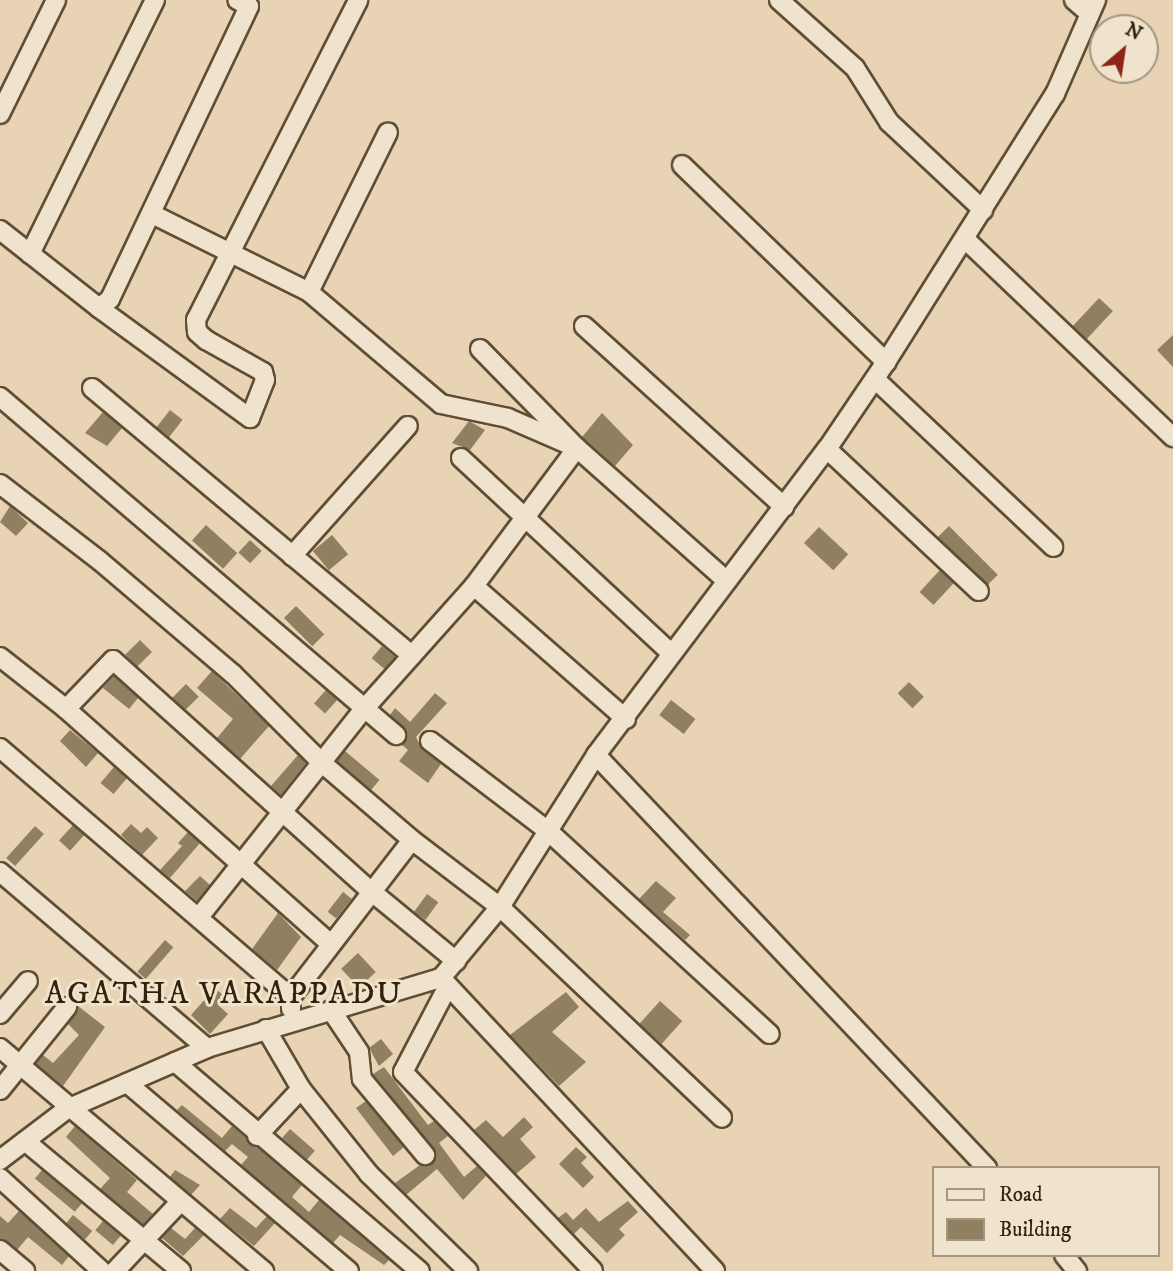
<!DOCTYPE html>
<style>
body{margin:0}
#map{position:relative;width:1173px;height:1271px;overflow:hidden;background:#e8d4b4;font-family:"IM FELL DW Pica",serif}
div>[style]{position:absolute}
.building>*{inset:0;background:#917f62;transform-origin:0 0}
.roads{filter:drop-shadow(2px 0 #604e34) drop-shadow(-2px 0 #604e34) drop-shadow(0 2px #604e34) drop-shadow(0 -2px #604e34)}
.minor>*{height:18px;margin:-9px;padding:0 9px;transform-origin:9px;border-radius:9px;background:#f0e3ce}
span{translate:-50% -50%;white-space:nowrap;text-align:center;line-height:1.15;-webkit-text-stroke:6px #f0e3ce;paint-order:stroke}
.neighbourhood-label{font-size:32px;color:#332209;letter-spacing:2px}
.legend{position:absolute;left:932px;top:1166px;width:228px;height:91px;box-sizing:border-box;background:#f0e3ce;border:2px solid #a4967f;margin:0;padding:9px 12px;list-style:none;font-size:21px;color:#332209}
.legend li{display:flex;align-items:center;gap:14px;height:35px}
.legend b{width:35px;border:2px solid #a4967f}
.north{position:absolute;left:1089px;top:14px;width:70px;height:70px;box-sizing:border-box;background:#f0e3ce;border:2px solid #a4967f;border-radius:50%;rotate:29deg;font-size:19px;font-weight:700;line-height:28px;text-align:center;color:#332209}
.north::after{content:'';display:block;margin:auto;width:24px;height:32px;background:#8f2418;clip-path:polygon(50% 0,100% 100%,50% 72%,0 100%)}
</style>
<div id="map">
<div class="building">
<div style="left:1099px;top:298px;width:19px;height:39px;rotate:43deg"></div>
<div style="clip-path:polygon(1173px 335px,1173px 367px,1157px 350px)"></div>
<div style="left:170px;top:410px;width:16px;height:22px;rotate:38deg"></div>
<div style="clip-path:polygon(103px 412px,122px 428px,107px 446px,85px 433px)"></div>
<div style="clip-path:polygon(602px 413px,633px 445px,615px 466px,582px 437px)"></div>
<div style="clip-path:polygon(469px 421px,485px 430px,470px 450px,452px 443px)"></div>
<div style="clip-path:polygon(10px 506px,28px 523px,16px 536px,0 522px)"></div>
<div style="left:206px;top:525px;width:42px;height:21px;rotate:42deg"></div>
<div style="left:949px;top:526px;width:69px;height:16px;rotate:45deg"></div>
<div style="left:819px;top:527px;width:40px;height:22px;rotate:43deg"></div>
<div style="left:332px;top:535px;width:25px;height:25px;rotate:50deg"></div>
<div style="left:250px;top:540px;width:16px;height:17px;rotate:43deg"></div>
<div style="left:940px;top:570px;width:19px;height:30px;rotate:43deg"></div>
<div style="left:296px;top:606px;width:40px;height:17px;rotate:45deg"></div>
<div style="left:140px;top:640px;width:17px;height:21px;rotate:45deg"></div>
<div style="left:382px;top:646px;width:17px;height:16px;rotate:40deg"></div>
<div style="clip-path:polygon(212px 671px,269px 726px,240px 759px,217px 738px,233px 719px,197px 688px)"></div>
<div style="clip-path:polygon(114px 676px,138px 698px,129px 709px,103px 688px)"></div>
<div style="left:909px;top:682px;width:21px;height:16px;rotate:45deg"></div>
<div style="left:186px;top:684px;width:18px;height:20px;rotate:45deg"></div>
<div style="left:326px;top:690px;width:15px;height:18px;rotate:42deg"></div>
<div style="clip-path:polygon(435px 693px,447px 703px,416px 737px,423px 750px,441px 764px,428px 783px,399px 761px,408px 750px,402px 745px,407px 732px,390px 715px,395px 708px,410px 722px)"></div>
<div style="left:671px;top:700px;width:31px;height:19px;rotate:38deg"></div>
<div style="clip-path:polygon(70px 730px,98px 753px,86px 767px,60px 741px)"></div>
<div style="left:345px;top:751px;width:45px;height:13px;rotate:40deg"></div>
<div style="clip-path:polygon(298px 755px,306px 763px,281px 795px,271px 786px)"></div>
<div style="left:114px;top:767px;width:17px;height:21px;rotate:40deg"></div>
<div style="clip-path:polygon(131px 824px,141px 833px,147px 827px,158px 838px,142px 855px,121px 835px)"></div>
<div style="left:73px;top:825px;width:15px;height:21px;rotate:42deg"></div>
<div style="left:35px;top:826px;width:12px;height:43px;rotate:42deg"></div>
<div style="clip-path:polygon(188px 832px,200px 843px,170px 878px,160px 870px,182px 846px,178px 843px)"></div>
<div style="clip-path:polygon(200px 876px,210px 885px,197px 901px,185px 891px)"></div>
<div style="clip-path:polygon(656px 881px,676px 898px,663px 912px,690px 935px,685px 940px,639px 899px)"></div>
<div style="left:343px;top:892px;width:11px;height:25px;rotate:38deg"></div>
<div style="left:427px;top:894px;width:14px;height:22px;rotate:36deg"></div>
<div style="clip-path:polygon(278px 913px,301px 937px,277px 970px,252px 949px)"></div>
<div style="left:165px;top:940px;width:11px;height:42px;rotate:41deg"></div>
<div style="left:358px;top:953px;width:26px;height:23px;rotate:47deg"></div>
<div style="clip-path:polygon(215px 988px,225px 997px,218px 1005px,228px 1014px,210px 1034px,191px 1015px)"></div>
<div style="clip-path:polygon(566px 992px,579px 1007px,552px 1032px,586px 1062px,559px 1086px,510px 1035px)"></div>
<div style="left:660px;top:1001px;width:30px;height:31px;rotate:42deg"></div>
<div style="clip-path:polygon(78px 1006px,105px 1027px,63px 1086px,36px 1064px,43px 1055px,53px 1063px,79px 1035px,68px 1024px)"></div>
<div style="clip-path:polygon(381px 1039px,393px 1054px,379px 1066px,369px 1048px)"></div>
<div style="clip-path:polygon(384px 1067px,428px 1125px,434px 1121px,448px 1136px,439px 1143px,464px 1177px,477px 1166px,486px 1176px,463px 1200px,437px 1169px,406px 1195px,395px 1183px,420px 1165px,432px 1164px,436px 1154px,373px 1074px)"></div>
<div style="clip-path:polygon(366px 1101px,404px 1147px,393px 1156px,356px 1108px)"></div>
<div style="clip-path:polygon(182px 1105px,222px 1138px,232px 1126px,302px 1185px,292px 1197px,309px 1212px,319px 1200px,389px 1260px,384px 1265px,340px 1235px,333px 1243px,241px 1165px,248px 1157px,232px 1144px,225px 1151px,177px 1110px)"></div>
<div style="clip-path:polygon(524px 1117px,533px 1127px,520px 1139px,536px 1157px,516px 1174px,474px 1130px,486px 1120px,503px 1137px)"></div>
<div style="clip-path:polygon(75px 1126px,137px 1180px,127px 1192px,153px 1214px,143px 1225px,100px 1189px,110px 1178px,66px 1137px)"></div>
<div style="left:290px;top:1129px;width:33px;height:12px;rotate:41deg"></div>
<div style="clip-path:polygon(576px 1147px,587px 1157px,581px 1163px,594px 1177px,583px 1188px,559px 1164px)"></div>
<div style="left:42px;top:1170px;width:52px;height:11px;rotate:40deg"></div>
<div style="clip-path:polygon(175px 1170px,200px 1185px,191px 1195px,170px 1177px)"></div>
<div style="clip-path:polygon(628px 1201px,638px 1212px,619px 1229px,625px 1235px,607px 1253px,581px 1227px,574px 1234px,558px 1218px,566px 1212px,573px 1220px,586px 1208px,599px 1222px)"></div>
<div style="clip-path:polygon(230px 1208px,256px 1228px,267px 1216px,275px 1223px,254px 1246px,220px 1219px)"></div>
<div style="clip-path:polygon(19px 1211px,69px 1256px,62px 1265px,28px 1237px,17px 1250px,0 1239px,0 1216px,8px 1223px)"></div>
<div style="left:73px;top:1215px;width:25px;height:11px;rotate:40deg"></div>
<div style="left:103px;top:1221px;width:23px;height:12px;rotate:40deg"></div>
<div style="clip-path:polygon(171px 1228px,185px 1239px,195px 1228px,204px 1235px,183px 1256px,162px 1238px)"></div>
</div>
<div class="roads">
<div class="minor">
<div style="left:779px;top:0;width:102px;rotate:41.8deg"></div>
<div style="left:855px;top:68px;width:64px;rotate:57.8deg"></div>
<div style="left:889px;top:122px;width:129px;rotate:43.1deg"></div>
<div style="left:1074px;top:0;width:20px;rotate:41deg"></div>
<div style="left:0;top:114px;width:127px;rotate:-63.8deg"></div>
<div style="left:682px;top:165px;width:284px;rotate:44deg"></div>
<div style="left:152px;top:214px;width:175px;rotate:26.4deg"></div>
<div style="left:309px;top:292px;width:173px;rotate:40.3deg"></div>
<div style="left:441px;top:404px;width:68px;rotate:11.8deg"></div>
<div style="left:508px;top:418px;width:75px;rotate:23.5deg"></div>
<div style="left:0;top:230px;width:126px;rotate:38.2deg"></div>
<div style="left:99px;top:308px;width:14px;rotate:-39deg"></div>
<div style="left:110px;top:299px;width:324px;rotate:-64.6deg"></div>
<div style="left:249px;top:6px;width:13px;rotate:-153deg"></div>
<div style="left:966px;top:240px;width:286px;rotate:43.6deg"></div>
<div style="left:30px;top:254px;width:283px;rotate:-63.8deg"></div>
<div style="left:309px;top:292px;width:178px;rotate:-63.7deg"></div>
<div style="left:99px;top:308px;width:187px;rotate:36.1deg"></div>
<div style="left:250px;top:418px;width:41px;rotate:-68.5deg"></div>
<div style="left:265px;top:380px;width:8px;rotate:-104deg"></div>
<div style="left:263px;top:372px;width:65px;rotate:-150.7deg"></div>
<div style="left:206px;top:340px;width:12px;rotate:-138deg"></div>
<div style="left:197px;top:332px;width:12px;rotate:-95deg"></div>
<div style="left:196px;top:320px;width:359px;rotate:-63.1deg"></div>
<div style="left:584px;top:326px;width:270px;rotate:42.1deg"></div>
<div style="left:480px;top:349px;width:139px;rotate:45.6deg"></div>
<div style="left:577px;top:448px;width:200px;rotate:41.6deg"></div>
<div style="left:875px;top:379px;width:245px;rotate:43.3deg"></div>
<div style="left:92px;top:388px;width:417px;rotate:39.9deg"></div>
<div style="left:0;top:397px;width:521px;rotate:40.48deg"></div>
<div style="left:827px;top:449px;width:208px;rotate:43.1deg"></div>
<div style="left:461px;top:458px;width:285px;rotate:42.9deg"></div>
<div style="left:0;top:484px;width:126px;rotate:37.6deg"></div>
<div style="left:100px;top:561px;width:175px;rotate:40.4deg"></div>
<div style="left:233px;top:674px;width:126px;rotate:45deg"></div>
<div style="left:322px;top:763px;width:118px;rotate:40.5deg"></div>
<div style="left:412px;top:840px;width:111px;rotate:37.3deg"></div>
<div style="left:500px;top:907px;width:306px;rotate:43.5deg"></div>
<div style="left:292px;top:556px;width:174px;rotate:-48.3deg"></div>
<div style="left:474px;top:586px;width:202px;rotate:41.2deg"></div>
<div style="left:0;top:657px;width:84px;rotate:38.2deg"></div>
<div style="left:66px;top:709px;width:354px;rotate:41.6deg"></div>
<div style="left:66px;top:709px;width:68px;rotate:-46.2deg"></div>
<div style="left:113px;top:660px;width:348px;rotate:41.9deg"></div>
<div style="left:372px;top:892px;width:109px;rotate:39.4deg"></div>
<div style="left:430px;top:741px;width:147px;rotate:37.3deg"></div>
<div style="left:547px;top:830px;width:302px;rotate:42.5deg"></div>
<div style="left:0;top:748px;width:383px;rotate:40.6deg"></div>
<div style="left:596px;top:755px;width:569px;rotate:46.57deg"></div>
<div style="left:0;top:872px;width:272px;rotate:40.4deg"></div>
<div style="left:199px;top:917px;width:265px;rotate:-51.6deg"></div>
<div style="left:364px;top:709px;width:165px;rotate:-48.2deg"></div>
<div style="left:474px;top:586px;width:172px;rotate:-53.3deg"></div>
<div style="left:441px;top:978px;width:401px;rotate:46.9deg"></div>
<div style="left:448px;top:986px;width:97px;rotate:117.6deg"></div>
<div style="left:403px;top:1072px;width:275px;rotate:46.3deg"></div>
<div style="left:291px;top:1009px;width:12px;rotate:-90deg"></div>
<div style="left:291px;top:997px;width:198px;rotate:-52.4deg"></div>
<div style="left:331px;top:1010px;width:50px;rotate:56.3deg"></div>
<div style="left:359px;top:1052px;width:27px;rotate:84deg"></div>
<div style="left:362px;top:1079px;width:99px;rotate:50.3deg"></div>
<div style="left:0;top:1014px;width:43px;rotate:-49.7deg"></div>
<div style="left:266px;top:1029px;width:69px;rotate:59.7deg"></div>
<div style="left:301px;top:1089px;width:109px;rotate:51.3deg"></div>
<div style="left:369px;top:1174px;width:139px;rotate:44.4deg"></div>
<div style="left:0;top:1048px;width:346px;rotate:40.2deg"></div>
<div style="left:175px;top:1062px;width:322px;rotate:40.5deg"></div>
<div style="left:127px;top:1083px;width:291px;rotate:40.3deg"></div>
<div style="left:0;top:1090px;width:107px;rotate:-51.1deg"></div>
<div style="left:257px;top:1136px;width:64px;rotate:-46.9deg"></div>
<div style="left:25px;top:1141px;width:203px;rotate:39.8deg"></div>
<div style="left:0;top:1160px;width:84px;rotate:-37.3deg"></div>
<div style="left:67px;top:1109px;width:153px;rotate:-23.5deg"></div>
<div style="left:207px;top:1048px;width:244px;rotate:-16.7deg"></div>
<div style="left:441px;top:978px;width:92px;rotate:-50.3deg"></div>
<div style="left:500px;top:907px;width:180px;rotate:-57.7deg"></div>
<div style="left:596px;top:755px;width:383px;rotate:-53deg"></div>
<div style="left:827px;top:449px;width:105px;rotate:-55.9deg"></div>
<div style="left:886px;top:362px;width:317px;rotate:-57.8deg"></div>
<div style="left:1055px;top:94px;width:103px;rotate:-66.4deg"></div>
<div style="left:0;top:1178px;width:138px;rotate:42.4deg"></div>
<div style="left:0;top:1250px;width:33px;rotate:40deg"></div>
<div style="left:1064px;top:1255px;width:21px;rotate:51deg"></div>
<div style="left:115px;top:1271px;width:93px;rotate:-46.7deg"></div>
</div>
</div>
<div class="neighbourhood-label">
<span style="left:224px;top:994px">AGATHA VARAPPADU</span>
</div>
<ul class="legend">
<li><b style="height:9px;background:#f0e3ce"></b>Road</li>
<li><b style="height:19px;background:#917f62"></b>Building</li>
</ul>
<div class="north">N</div>
</div>
